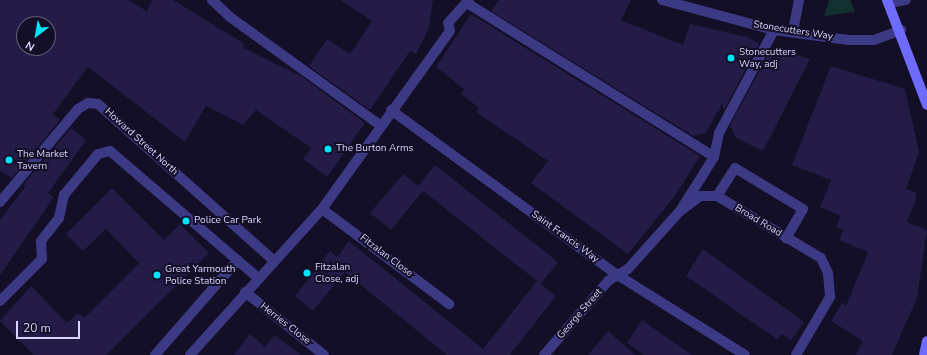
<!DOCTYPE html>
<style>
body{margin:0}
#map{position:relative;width:927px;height:355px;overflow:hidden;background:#130f26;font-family:"Nunito Sans",sans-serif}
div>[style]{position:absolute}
.green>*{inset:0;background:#12302f}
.building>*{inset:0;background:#241b47}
.service>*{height:10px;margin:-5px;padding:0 5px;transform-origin:5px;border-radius:5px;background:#3d3a85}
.pedestrian>*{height:10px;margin:-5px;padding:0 5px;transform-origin:5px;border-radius:5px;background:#3d3a85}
.minor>*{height:10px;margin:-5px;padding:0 5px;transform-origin:5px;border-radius:5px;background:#3d3a85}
.secondary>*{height:10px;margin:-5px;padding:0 5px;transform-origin:5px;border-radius:5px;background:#6f6bff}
.dots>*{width:11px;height:11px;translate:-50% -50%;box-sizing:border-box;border:2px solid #130f26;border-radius:50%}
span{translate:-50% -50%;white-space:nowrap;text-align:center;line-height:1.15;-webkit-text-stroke:4px #130f26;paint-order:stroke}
.street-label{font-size:10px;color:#d9d4ff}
.poi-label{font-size:10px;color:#d9d4ff}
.left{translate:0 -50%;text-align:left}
.north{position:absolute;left:16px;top:16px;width:40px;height:40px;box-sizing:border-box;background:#130f26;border:1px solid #625e7d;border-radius:50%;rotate:211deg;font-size:11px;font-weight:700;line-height:16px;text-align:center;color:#d9d4ff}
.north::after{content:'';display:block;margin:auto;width:14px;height:18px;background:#00e5ff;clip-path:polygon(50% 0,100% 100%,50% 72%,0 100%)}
.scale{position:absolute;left:16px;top:321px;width:64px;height:18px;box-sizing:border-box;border:2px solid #d9d4ff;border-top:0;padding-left:5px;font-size:12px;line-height:14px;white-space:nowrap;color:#d9d4ff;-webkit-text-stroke:3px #130f26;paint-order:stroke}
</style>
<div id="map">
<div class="green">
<div style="clip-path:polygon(829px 0,850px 0,855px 12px,824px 16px)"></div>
</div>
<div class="building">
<div style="clip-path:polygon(evenodd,0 0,128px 0,147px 11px,152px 0,173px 0,245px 44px,243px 48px,301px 76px,365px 123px,327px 177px,303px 159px,311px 148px,256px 110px,243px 125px,206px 106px,185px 142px,88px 67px,53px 114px,60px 120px,12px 178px,0 171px,0 0,24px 24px,48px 24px,48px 48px,24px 48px,24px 24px)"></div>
<div style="clip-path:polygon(340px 0,433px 0,429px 28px,416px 54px,410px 51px,370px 110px,309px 66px,327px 39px,350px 54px,372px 21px)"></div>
<div style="clip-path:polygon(499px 0,631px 0,621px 20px,683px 45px,690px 24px,748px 37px,759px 44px,724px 110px,722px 104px,706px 133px,693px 136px,491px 11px)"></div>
<div style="clip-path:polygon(471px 14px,700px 156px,674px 197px,628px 254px,531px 183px,548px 161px,476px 112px,479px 108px,461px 94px,464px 89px,436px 67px)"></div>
<div style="clip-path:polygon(772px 48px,810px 59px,763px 151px,735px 137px,730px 125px)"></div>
<div style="clip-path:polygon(831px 66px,905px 89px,919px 152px,906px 189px,915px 192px,916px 199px,907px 222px,927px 230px,917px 298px,892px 355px,856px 355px,863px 341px,831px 321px,842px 303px,846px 306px,868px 252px,839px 240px,843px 230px,836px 227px,841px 216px,820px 207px,831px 180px,792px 165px)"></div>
<div style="clip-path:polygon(71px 128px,86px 140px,48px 193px,54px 197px,0 275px,0 220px,26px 186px,23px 185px)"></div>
<div style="clip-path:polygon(435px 165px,558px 262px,541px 284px,423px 191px,391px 230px,370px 213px,403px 174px,418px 186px)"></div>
<div style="clip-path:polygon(112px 188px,164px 240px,180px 224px,209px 253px,106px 355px,34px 355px,0 321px,31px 286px,67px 323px,78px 313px,84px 318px,139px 263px,106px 229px,83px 251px,66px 234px)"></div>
<div style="clip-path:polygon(349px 241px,483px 349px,537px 281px,556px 296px,510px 355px,447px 355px,345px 272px,313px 311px,295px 296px,330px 251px,337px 257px)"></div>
<div style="clip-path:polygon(703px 249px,804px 322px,791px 340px,781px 334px,778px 340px,686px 276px)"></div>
<div style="clip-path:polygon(642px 320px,692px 355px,644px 355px,627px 343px)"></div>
<div style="clip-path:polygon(608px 331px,635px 355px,588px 355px)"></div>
<div style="clip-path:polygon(250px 334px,265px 347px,274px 335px,301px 355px,234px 355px)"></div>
</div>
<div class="service">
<div style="left:212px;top:0;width:25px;rotate:43deg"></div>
<div style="left:230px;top:17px;width:186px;rotate:35.8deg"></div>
<div style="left:889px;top:3px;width:17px;rotate:-10deg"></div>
<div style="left:717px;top:196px;width:33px;rotate:-57deg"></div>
<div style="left:735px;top:168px;width:79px;rotate:31.1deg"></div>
<div style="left:803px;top:209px;width:34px;rotate:120deg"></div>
<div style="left:0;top:301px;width:59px;rotate:-45deg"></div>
<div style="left:42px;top:259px;width:18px;rotate:-93deg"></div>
<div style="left:41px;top:241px;width:29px;rotate:-52deg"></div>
<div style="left:59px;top:218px;width:24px;rotate:-78deg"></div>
<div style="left:64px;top:195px;width:53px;rotate:-50.3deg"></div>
<div style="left:98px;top:154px;width:12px;rotate:-14deg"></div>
<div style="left:110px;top:151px;width:195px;rotate:40.6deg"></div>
<div style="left:155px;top:355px;width:126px;rotate:-48.9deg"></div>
</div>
<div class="pedestrian">
<div style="left:467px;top:3px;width:291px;rotate:31.9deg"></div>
<div style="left:680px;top:211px;width:64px;rotate:-57.8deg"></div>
<div style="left:714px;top:157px;width:25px;rotate:-78deg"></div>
<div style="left:719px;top:133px;width:117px;rotate:-61.9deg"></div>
</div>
<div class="minor">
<div style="left:662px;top:0;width:116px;rotate:15deg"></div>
<div style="left:774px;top:30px;width:75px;rotate:7.7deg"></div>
<div style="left:848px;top:40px;width:26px"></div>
<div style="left:874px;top:40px;width:29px;rotate:-20deg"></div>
<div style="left:793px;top:31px;width:32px;rotate:-79deg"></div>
<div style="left:391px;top:110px;width:278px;rotate:36.1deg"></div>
<div style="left:616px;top:274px;width:152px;rotate:32.1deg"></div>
<div style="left:0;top:202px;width:121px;rotate:-50deg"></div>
<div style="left:78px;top:109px;width:12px;rotate:-31deg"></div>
<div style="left:88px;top:103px;width:10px;rotate:6deg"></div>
<div style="left:98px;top:104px;width:236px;rotate:41.7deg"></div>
<div style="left:322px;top:209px;width:159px;rotate:36.8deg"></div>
<div style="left:245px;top:292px;width:101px;rotate:38.6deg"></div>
<div style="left:190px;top:355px;width:197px;rotate:-47.9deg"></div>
<div style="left:322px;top:209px;width:219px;rotate:-54.3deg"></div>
<div style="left:450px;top:31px;width:8px;rotate:-104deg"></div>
<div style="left:448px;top:23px;width:31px;rotate:-48deg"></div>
<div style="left:544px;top:355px;width:98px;rotate:-49.1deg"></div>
<div style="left:608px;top:281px;width:23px;rotate:-31deg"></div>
<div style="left:628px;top:269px;width:76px;rotate:-48.2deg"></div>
<div style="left:679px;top:212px;width:26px;rotate:-37deg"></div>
<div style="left:700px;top:196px;width:17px"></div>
<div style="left:717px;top:196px;width:121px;rotate:30.8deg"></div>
<div style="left:821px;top:258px;width:17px;rotate:65deg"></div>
<div style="left:828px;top:273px;width:24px;rotate:85deg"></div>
<div style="left:830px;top:297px;width:67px;rotate:120.4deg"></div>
</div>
<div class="secondary">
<div style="left:887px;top:0;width:112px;rotate:69.1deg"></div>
<div style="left:924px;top:355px;width:14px;rotate:-78deg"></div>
</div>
<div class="dots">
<div style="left:731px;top:58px;background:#00e5ff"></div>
<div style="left:328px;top:149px;background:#00e5ff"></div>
<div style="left:9px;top:160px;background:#00e5ff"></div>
<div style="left:186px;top:221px;background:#00e5ff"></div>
<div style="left:307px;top:273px;background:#00e5ff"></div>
<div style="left:157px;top:275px;background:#00e5ff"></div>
</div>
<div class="street-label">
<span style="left:793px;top:31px;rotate:9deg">Stonecutters Way</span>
<span style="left:141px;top:142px;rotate:42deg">Howard Street North</span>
<span style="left:758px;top:221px;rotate:31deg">Broad Road</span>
<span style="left:565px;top:237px;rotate:36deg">Saint Francis Way</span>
<span style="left:386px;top:256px;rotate:37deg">Fitzalan Close</span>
<span style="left:580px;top:314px;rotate:-49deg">George Street</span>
<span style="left:285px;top:324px;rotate:38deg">Herries Close</span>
</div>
<div class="poi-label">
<span class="left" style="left:739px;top:58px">Stonecutters<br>Way, adj</span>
<span class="left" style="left:336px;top:149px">The Burton Arms</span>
<span class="left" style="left:17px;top:160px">The Market<br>Tavern</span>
<span class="left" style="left:194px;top:221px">Police Car Park</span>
<span class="left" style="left:315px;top:273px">Fitzalan<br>Close, adj</span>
<span class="left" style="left:165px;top:275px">Great Yarmouth<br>Police Station</span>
</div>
<div class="north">N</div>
<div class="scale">20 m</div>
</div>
